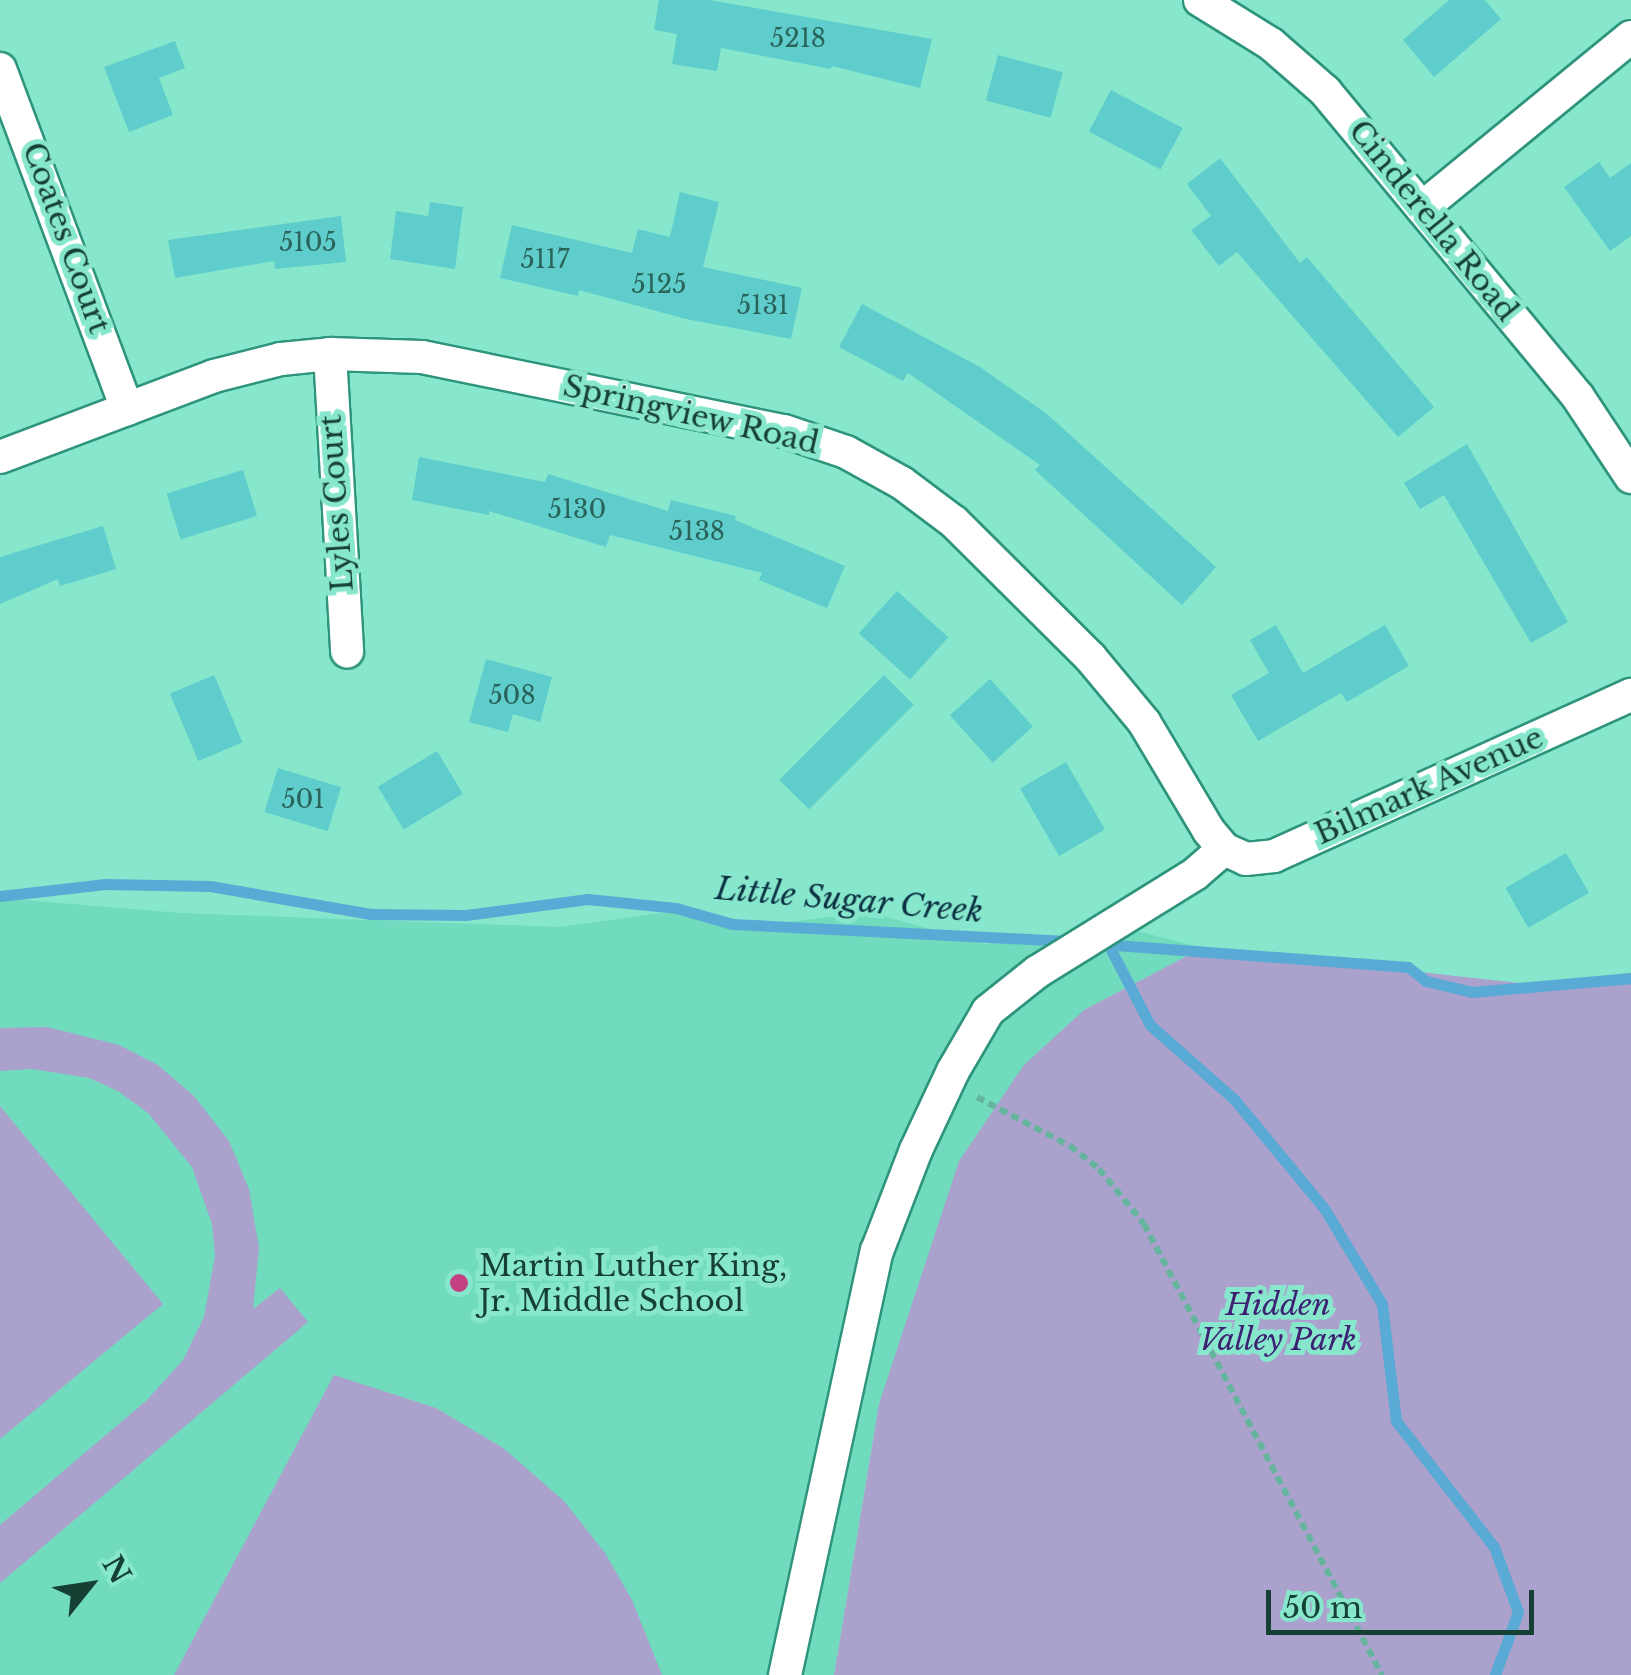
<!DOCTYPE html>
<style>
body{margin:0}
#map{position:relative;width:1631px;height:1675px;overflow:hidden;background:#87e7cc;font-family:"Libre Baskerville",serif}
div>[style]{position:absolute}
.built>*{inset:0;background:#71dbbe}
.green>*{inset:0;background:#aaa1cc}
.stream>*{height:11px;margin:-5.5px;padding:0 5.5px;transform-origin:5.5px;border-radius:5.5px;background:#59aad5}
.building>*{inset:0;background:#5ecdcb;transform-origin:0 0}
.path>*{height:6px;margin-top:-3px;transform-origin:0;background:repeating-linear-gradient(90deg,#65b49e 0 8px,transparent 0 13px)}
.roads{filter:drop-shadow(2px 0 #2e947c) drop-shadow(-2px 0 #2e947c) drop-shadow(0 2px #2e947c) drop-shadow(0 -2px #2e947c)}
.minor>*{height:32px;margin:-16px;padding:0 16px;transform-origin:16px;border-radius:16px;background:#fff}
.dots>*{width:28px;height:28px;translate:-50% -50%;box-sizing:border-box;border:5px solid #87e7cc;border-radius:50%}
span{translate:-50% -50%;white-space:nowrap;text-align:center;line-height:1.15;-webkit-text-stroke:10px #87e7cc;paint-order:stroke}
.number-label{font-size:25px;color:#29635a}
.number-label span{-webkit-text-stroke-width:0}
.street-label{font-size:30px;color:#174035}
.poi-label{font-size:30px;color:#174035}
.left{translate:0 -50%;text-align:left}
.park-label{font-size:30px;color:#3d2172;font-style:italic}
.water-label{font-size:32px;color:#0c3244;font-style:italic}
.north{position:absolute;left:40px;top:1535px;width:100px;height:100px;-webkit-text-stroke:8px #87e7cc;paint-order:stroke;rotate:60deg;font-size:28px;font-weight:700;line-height:40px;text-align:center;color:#174035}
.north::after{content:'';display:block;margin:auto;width:35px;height:45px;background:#174035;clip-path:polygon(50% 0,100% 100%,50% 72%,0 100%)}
.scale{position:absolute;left:1266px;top:1590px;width:268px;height:45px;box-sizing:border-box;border:5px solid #174035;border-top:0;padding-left:12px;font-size:30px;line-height:35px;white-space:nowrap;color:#174035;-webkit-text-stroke:8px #87e7cc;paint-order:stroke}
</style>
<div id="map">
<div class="built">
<div style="clip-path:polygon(0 898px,180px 913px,560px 927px,675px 911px,751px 927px,868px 912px,984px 944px,1130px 929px,1202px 948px,1084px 1010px,879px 1404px,834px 1675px,0 1675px)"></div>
</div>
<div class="green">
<div style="clip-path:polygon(1202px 948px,1528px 984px,1631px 973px,1631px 1675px,834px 1675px,879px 1404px,959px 1161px,1024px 1065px,1084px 1010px)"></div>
<div style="clip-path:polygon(47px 1027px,119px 1045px,158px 1065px,194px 1096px,229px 1141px,249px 1189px,259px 1248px,253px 1309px,280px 1288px,308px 1322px,0 1583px,0 1525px,147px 1400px,183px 1360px,204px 1317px,215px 1256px,212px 1224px,192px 1167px,148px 1113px,118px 1091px,89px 1078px,32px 1069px,0 1071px,0 1028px)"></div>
<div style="clip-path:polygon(0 1106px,163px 1304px,0 1439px)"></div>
<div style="clip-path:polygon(334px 1375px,436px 1408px,503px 1448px,564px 1501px,605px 1553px,632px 1600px,662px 1675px,174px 1675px)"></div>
</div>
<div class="stream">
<div style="left:0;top:896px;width:106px;rotate:-6.5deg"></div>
<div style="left:105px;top:884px;width:105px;rotate:1.1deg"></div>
<div style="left:210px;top:886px;width:163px;rotate:9.9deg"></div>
<div style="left:371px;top:914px;width:95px;rotate:0.6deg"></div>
<div style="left:466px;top:915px;width:123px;rotate:-7.5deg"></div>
<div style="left:588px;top:899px;width:88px;rotate:5.8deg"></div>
<div style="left:676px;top:908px;width:58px;rotate:15.9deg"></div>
<div style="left:732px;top:924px;width:336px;rotate:2.9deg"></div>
<div style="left:1102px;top:944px;width:307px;rotate:4.3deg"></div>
<div style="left:1408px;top:967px;width:23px;rotate:38deg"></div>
<div style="left:1426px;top:981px;width:47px;rotate:13.4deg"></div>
<div style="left:1472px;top:992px;width:160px;rotate:-5deg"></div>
<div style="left:1108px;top:944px;width:91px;rotate:62.6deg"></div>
<div style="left:1150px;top:1025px;width:112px;rotate:41.4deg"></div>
<div style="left:1234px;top:1099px;width:141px;rotate:50.5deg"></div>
<div style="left:1324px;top:1208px;width:112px;rotate:58.9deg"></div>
<div style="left:1382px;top:1304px;width:118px;rotate:83.2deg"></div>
<div style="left:1396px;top:1421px;width:160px;rotate:52.1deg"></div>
<div style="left:1494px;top:1547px;width:69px;rotate:69.7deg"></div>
<div style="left:1518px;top:1612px;width:67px;rotate:110.1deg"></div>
</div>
<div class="building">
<div style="clip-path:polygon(659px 0,709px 0,932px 39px,920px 88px,832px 66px,831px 69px,721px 48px,717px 71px,672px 64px,677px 34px,654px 30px)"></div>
<div style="clip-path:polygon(1449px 0,1485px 0,1501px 19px,1434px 77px,1403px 40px)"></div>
<div style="clip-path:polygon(175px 41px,185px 68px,159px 78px,173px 115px,129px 132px,104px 67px)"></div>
<div style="left:998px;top:55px;width:67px;height:47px;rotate:15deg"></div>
<div style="left:1111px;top:90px;width:81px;height:47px;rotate:28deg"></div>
<div style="clip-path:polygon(1220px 158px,1300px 263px,1307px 257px,1434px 407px,1398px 437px,1237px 252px,1219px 266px,1191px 230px,1211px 216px,1187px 184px)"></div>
<div style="clip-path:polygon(1599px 162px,1610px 178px,1631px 163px,1631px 236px,1610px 251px,1564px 187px)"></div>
<div style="clip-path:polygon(680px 192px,719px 202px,703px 267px,802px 288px,791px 339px,686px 319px,579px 290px,578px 296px,500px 278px,512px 225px,632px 253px,638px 229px,670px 237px)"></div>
<div style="clip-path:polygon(430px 202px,463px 207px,455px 269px,390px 259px,396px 211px,428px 216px)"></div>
<div style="clip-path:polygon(341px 216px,346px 262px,275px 269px,274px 261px,175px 278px,168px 240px)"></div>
<div style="clip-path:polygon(862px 304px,980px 367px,1047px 414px,1216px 567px,1182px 605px,1035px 470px,1040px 465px,908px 373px,903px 381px,839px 347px)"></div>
<div style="clip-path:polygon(1467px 444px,1568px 622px,1531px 643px,1444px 495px,1420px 509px,1404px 483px)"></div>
<div style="clip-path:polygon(419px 457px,545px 482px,548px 474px,668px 511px,671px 500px,736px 516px,735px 520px,845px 566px,827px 608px,759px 580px,762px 573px,610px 535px,606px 547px,489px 511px,489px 515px,412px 500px)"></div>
<div style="left:243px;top:470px;width:48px;height:80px;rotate:73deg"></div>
<div style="clip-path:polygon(103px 526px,116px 569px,60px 586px,58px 579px,0 604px,0 557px)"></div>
<div style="left:897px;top:591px;width:69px;height:57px;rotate:42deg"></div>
<div style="clip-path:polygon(1276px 625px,1303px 673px,1385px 625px,1409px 666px,1347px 702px,1341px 693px,1258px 741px,1231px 695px,1269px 673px,1250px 640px)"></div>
<div style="clip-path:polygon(486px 659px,552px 677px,540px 722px,513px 714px,508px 732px,469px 722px)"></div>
<div style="left:214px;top:675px;width:73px;height:48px;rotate:67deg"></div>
<div style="left:884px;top:675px;width:42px;height:148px;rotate:45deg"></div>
<div style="left:990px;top:679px;width:64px;height:54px;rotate:48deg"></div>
<div style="left:437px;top:751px;width:50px;height:69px;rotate:59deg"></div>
<div style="left:1066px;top:762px;width:78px;height:53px;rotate:60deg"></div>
<div style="left:278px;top:768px;width:66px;height:46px;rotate:17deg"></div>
<div style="left:1566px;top:853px;width:46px;height:70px;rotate:60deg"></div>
</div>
<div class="path">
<div style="left:977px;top:1097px;width:105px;rotate:27.8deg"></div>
<div style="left:1070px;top:1146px;width:37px;rotate:38deg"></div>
<div style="left:1099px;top:1169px;width:71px;rotate:50.7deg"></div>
<div style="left:1144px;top:1224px;width:510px;rotate:62.18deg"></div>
</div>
<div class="roads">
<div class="minor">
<div style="left:1200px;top:0;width:84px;rotate:31.8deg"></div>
<div style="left:1271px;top:44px;width:72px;rotate:41deg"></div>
<div style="left:1325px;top:91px;width:397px;rotate:50.4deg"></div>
<div style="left:1578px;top:397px;width:96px;rotate:56.5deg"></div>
<div style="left:0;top:69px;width:363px;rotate:69.5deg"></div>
<div style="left:1422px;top:208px;width:270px;rotate:-39.3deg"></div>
<div style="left:330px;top:354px;width:298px;rotate:86.7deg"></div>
<div style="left:0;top:457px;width:229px;rotate:-20.7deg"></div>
<div style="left:214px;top:376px;width:69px;rotate:-14.2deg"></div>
<div style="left:281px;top:359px;width:49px;rotate:-5.8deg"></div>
<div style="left:330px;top:354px;width:92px;rotate:1.9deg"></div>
<div style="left:422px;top:357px;width:369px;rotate:11.6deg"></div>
<div style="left:784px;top:431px;width:65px;rotate:18.7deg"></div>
<div style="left:846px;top:452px;width:64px;rotate:29deg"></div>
<div style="left:902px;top:483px;width:65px;rotate:36.9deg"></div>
<div style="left:954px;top:522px;width:192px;rotate:44.8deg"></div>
<div style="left:1090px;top:657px;width:85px;rotate:50.3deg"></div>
<div style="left:1144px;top:722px;width:127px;rotate:59.2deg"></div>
<div style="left:1209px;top:831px;width:23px;rotate:50deg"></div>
<div style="left:1224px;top:849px;width:24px;rotate:24deg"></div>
<div style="left:1246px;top:859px;width:28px;rotate:-6deg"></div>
<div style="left:1274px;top:856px;width:392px;rotate:-24.3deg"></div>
<div style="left:785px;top:1675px;width:434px;rotate:-77.8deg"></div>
<div style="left:877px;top:1251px;width:108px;rotate:-68.9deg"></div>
<div style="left:916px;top:1150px;width:87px;rotate:-64.9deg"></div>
<div style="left:953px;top:1071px;width:69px;rotate:-59.7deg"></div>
<div style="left:988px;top:1011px;width:63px;rotate:-38.5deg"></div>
<div style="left:1037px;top:972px;width:186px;rotate:-31.8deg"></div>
<div style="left:1195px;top:874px;width:38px;rotate:-41deg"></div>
</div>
</div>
<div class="dots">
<div style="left:459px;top:1283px;background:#c54082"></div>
</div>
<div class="number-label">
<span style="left:798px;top:39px">5218</span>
<span style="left:308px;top:243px">5105</span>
<span style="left:545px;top:260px">5117</span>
<span style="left:659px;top:285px">5125</span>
<span style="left:763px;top:306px">5131</span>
<span style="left:577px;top:510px">5130</span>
<span style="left:697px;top:532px">5138</span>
<span style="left:512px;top:696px">508</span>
<span style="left:303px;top:800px">501</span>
</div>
<div class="street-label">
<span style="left:1433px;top:221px;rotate:51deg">Cinderella Road</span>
<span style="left:66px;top:238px;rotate:70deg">Coates Court</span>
<span style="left:691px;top:415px;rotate:13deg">Springview Road</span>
<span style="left:337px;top:503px;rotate:-94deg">Lyles Court</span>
<span style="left:1429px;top:786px;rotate:-24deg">Bilmark Avenue</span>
</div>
<div class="poi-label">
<span class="left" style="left:479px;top:1283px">Martin Luther King,<br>Jr. Middle School</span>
</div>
<div class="park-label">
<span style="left:1278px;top:1322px">Hidden<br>Valley Park</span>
</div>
<div class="water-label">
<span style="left:849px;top:900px;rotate:5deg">Little Sugar Creek</span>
</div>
<div class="north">N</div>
<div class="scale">50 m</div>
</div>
